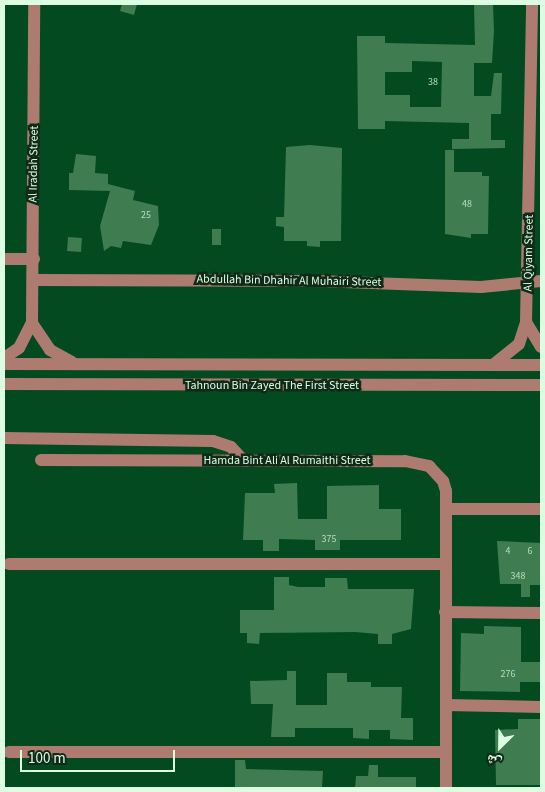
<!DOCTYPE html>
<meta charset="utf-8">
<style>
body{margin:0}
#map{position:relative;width:545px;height:792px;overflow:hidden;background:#044a21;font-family:"Source Sans 3","Noto Naskh Arabic",sans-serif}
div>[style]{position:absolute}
.building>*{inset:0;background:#3f7c50;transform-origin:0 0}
.minor>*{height:12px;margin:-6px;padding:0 6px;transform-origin:6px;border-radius:6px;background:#ae7b71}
span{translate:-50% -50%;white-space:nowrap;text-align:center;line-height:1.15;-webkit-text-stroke:5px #102a18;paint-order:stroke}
.number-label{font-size:10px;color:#b6ddbe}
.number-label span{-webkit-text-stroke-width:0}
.street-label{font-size:12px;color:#ddfde3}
.frame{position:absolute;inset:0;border:5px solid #ddfde3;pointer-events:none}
.north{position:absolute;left:475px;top:722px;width:50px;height:50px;-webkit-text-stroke:4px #102a18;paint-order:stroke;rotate:203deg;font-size:14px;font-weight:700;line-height:20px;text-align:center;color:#ddfde3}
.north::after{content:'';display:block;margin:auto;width:18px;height:22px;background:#ddfde3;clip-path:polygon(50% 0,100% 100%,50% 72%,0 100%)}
.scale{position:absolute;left:20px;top:750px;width:155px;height:22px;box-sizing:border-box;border:2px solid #ddfde3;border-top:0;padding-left:6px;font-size:15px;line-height:18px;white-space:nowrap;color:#ddfde3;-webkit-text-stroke:4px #102a18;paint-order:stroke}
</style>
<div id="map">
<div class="building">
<div style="clip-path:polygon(122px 4px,137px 4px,134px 15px,120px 11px)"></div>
<div style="clip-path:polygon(evenodd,474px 4px,493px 4px,494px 31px,492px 63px,474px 63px,474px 96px,491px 96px,494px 73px,502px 73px,501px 114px,491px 114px,491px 140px,505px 140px,505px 148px,452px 149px,452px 139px,469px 139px,469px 123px,385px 121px,385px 129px,358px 129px,357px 36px,385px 36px,385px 43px,475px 45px,474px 4px,412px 61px,442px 62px,441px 107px,410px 107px,410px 95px,385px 95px,385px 72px,412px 72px,412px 61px)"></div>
<div style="clip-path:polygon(310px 145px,342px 148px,341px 241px,320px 241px,320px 247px,307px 246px,307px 241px,284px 241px,284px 227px,276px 226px,276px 217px,284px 217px,286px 147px)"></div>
<div style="clip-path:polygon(445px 150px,454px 150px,454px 172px,482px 172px,482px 176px,489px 176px,488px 234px,471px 234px,471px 238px,445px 234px)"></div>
<div style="clip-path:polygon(76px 154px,96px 156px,95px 173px,108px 174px,108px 184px,135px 191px,133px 200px,158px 206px,159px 225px,151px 245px,123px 241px,121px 248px,111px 246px,104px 251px,100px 226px,110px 191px,69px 190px,69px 173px,73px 173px)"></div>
<div style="left:212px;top:229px;width:9px;height:16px"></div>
<div style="left:68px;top:237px;width:14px;height:14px;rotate:4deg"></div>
<div style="clip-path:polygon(297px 483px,298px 519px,327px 519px,327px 486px,379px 485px,379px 509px,401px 509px,401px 540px,340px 540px,340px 550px,315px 550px,315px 540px,279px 539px,279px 551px,263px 551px,263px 540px,243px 540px,245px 493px,275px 493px,274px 484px)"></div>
<div style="clip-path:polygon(497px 541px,541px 543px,541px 585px,530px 585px,530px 597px,521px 597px,521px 584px,500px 584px)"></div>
<div style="clip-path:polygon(274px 577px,289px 577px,289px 585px,298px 587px,325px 587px,325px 578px,347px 578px,348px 589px,414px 589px,411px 629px,392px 634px,392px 644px,378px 644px,378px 634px,355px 632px,260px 633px,259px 644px,247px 643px,247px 633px,240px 633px,240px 610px,274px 610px)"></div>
<div style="clip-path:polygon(484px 626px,521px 627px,521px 662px,541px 662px,541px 682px,520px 682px,520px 692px,460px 691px,461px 633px,484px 634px)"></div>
<div style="clip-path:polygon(287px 671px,296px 671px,296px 705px,327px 705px,327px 673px,347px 673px,347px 682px,371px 682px,371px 687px,402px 687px,401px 718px,413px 718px,413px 740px,390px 739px,390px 730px,369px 730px,369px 739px,353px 738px,353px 728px,295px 728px,295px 737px,271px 737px,273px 704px,251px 704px,250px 681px,287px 680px)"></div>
<div style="clip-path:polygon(518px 719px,541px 719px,541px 785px,496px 785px,495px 730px,518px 729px)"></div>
<div style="clip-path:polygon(235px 760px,245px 760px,246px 769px,323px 771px,322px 788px,235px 788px)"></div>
<div style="clip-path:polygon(369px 765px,378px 765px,378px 777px,416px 777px,416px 788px,355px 788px,356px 776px,368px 776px)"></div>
</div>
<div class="minor">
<div style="left:4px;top:259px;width:30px"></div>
<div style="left:36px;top:280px;width:280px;rotate:0.2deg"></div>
<div style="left:316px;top:281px;width:165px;rotate:2.1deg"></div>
<div style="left:481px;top:287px;width:60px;rotate:-5.7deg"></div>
<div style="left:526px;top:322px;width:29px;rotate:59deg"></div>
<div style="left:32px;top:323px;width:32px;rotate:56deg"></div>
<div style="left:50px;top:350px;width:25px;rotate:29deg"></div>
<div style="left:4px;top:358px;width:18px;rotate:-34deg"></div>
<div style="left:19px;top:348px;width:28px;rotate:-63deg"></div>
<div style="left:32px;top:323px;width:319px;rotate:-89.6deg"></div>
<div style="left:4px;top:364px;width:537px;rotate:0.11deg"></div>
<div style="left:493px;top:365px;width:33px;rotate:-39deg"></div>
<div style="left:519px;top:344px;width:23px;rotate:-72deg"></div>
<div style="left:526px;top:322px;width:318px;rotate:-88.9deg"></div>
<div style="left:4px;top:384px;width:537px;rotate:0.11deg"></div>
<div style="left:4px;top:438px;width:209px;rotate:0.8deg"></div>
<div style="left:213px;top:441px;width:19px;rotate:18deg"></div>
<div style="left:231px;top:447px;width:19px;rotate:47deg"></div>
<div style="left:41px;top:460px;width:364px;rotate:0.2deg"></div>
<div style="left:405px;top:461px;width:25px;rotate:12deg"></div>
<div style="left:429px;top:466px;width:21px;rotate:47deg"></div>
<div style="left:443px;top:481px;width:10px;rotate:73deg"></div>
<div style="left:446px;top:491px;width:297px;rotate:90deg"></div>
<div style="left:446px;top:509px;width:95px"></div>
<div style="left:9px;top:564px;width:436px"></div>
<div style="left:445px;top:612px;width:96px;rotate:0.6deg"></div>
<div style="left:446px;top:705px;width:95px;rotate:1.2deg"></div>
<div style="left:9px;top:752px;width:436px"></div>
</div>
<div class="number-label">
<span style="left:433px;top:83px">38</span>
<span style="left:467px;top:205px">48</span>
<span style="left:146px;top:216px">25</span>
<span style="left:329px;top:540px">375</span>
<span style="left:508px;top:552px">4</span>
<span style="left:530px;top:552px">6</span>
<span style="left:518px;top:577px">348</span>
<span style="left:508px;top:675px">276</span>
</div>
<div class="street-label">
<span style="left:34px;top:164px;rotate:-89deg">Al Iradah Street</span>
<span style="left:529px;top:253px;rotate:-89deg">Al Qiyam Street</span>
<span style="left:289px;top:281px;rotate:1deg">Abdullah Bin Dhahir Al Muhairi Street</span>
<span style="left:272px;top:386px">Tahnoun Bin Zayed The First Street</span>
<span style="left:287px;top:461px">Hamda Bint Ali Al Rumaithi Street</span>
</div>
<div class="frame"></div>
<div class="north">ش</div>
<div class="scale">100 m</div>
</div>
